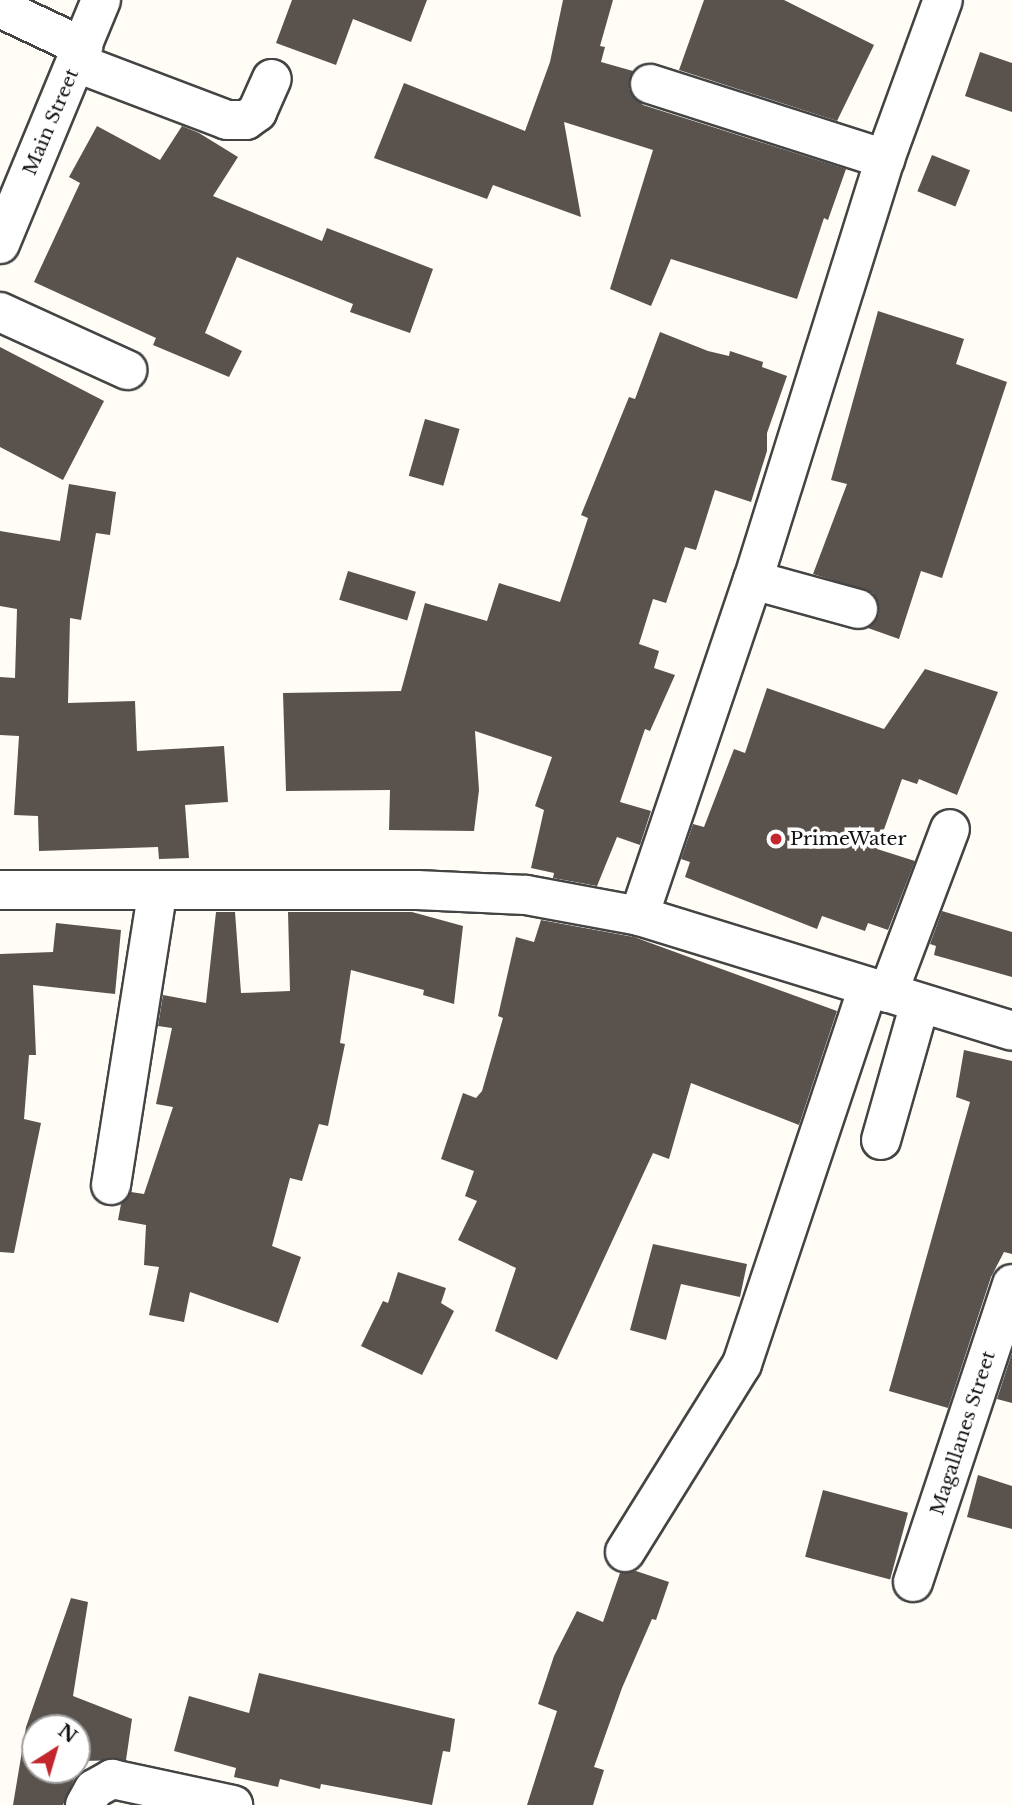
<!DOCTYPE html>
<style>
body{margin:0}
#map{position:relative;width:1012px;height:1805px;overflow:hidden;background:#fffdf5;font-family:"Libre Baskerville",serif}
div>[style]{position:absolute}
.building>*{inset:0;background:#5a524d;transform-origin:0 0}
.roads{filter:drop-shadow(2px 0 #444) drop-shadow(-2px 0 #444) drop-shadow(0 2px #444) drop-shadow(0 -2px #444)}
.minor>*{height:38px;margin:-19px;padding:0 19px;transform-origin:19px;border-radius:19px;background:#fff}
.dots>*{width:19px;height:19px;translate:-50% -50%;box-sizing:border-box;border:4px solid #fff;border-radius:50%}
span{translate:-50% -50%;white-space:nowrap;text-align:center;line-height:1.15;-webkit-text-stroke:7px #fff;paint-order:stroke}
.street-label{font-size:19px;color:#111}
.poi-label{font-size:19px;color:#111}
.left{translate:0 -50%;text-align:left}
.north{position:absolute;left:21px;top:1714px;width:70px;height:70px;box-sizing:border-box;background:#fff;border:2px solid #a0a0a0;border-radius:50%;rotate:37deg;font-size:19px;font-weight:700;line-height:28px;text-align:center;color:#111}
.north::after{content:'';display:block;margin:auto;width:24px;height:32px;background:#c4262e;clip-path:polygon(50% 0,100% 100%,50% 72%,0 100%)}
</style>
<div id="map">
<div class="building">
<div style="clip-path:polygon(292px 0,427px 0,411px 42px,353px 19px,336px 65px,276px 43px)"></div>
<div style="clip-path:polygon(563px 0,613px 0,600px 46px,605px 47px,601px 62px,633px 71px,629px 89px,643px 105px,846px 169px,828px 220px,824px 218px,797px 299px,671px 259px,651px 306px,610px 289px,653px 150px,564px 122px,581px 217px,493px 185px,487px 199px,374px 158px,404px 83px,525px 131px,550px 62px)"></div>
<div style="clip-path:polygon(704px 0,784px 0,874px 45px,837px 121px,679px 70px)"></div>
<div style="clip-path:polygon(980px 52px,1012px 63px,1012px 112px,965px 96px)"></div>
<div style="clip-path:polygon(97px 126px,160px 160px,182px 126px,199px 133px,238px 157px,213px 196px,322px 241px,327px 228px,433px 269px,410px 333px,350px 312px,353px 304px,237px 257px,205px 333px,242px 351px,229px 377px,153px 345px,156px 338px,34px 282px,80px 183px,69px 177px)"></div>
<div style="left:932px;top:155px;width:41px;height:39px;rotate:22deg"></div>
<div style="clip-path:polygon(878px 311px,964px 339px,956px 364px,1007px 382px,942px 578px,921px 571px,899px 639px,868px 628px,879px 614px,873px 593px,813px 574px,847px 484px,831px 480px)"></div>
<div style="clip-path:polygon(660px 332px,708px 351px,729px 356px,730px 351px,763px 362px,762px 367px,787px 376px,767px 433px,767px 451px,751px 502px,715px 490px,696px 550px,685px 547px,666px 603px,653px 599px,639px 644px,659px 651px,654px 668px,675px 675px,650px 731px,645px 729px,620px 802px,651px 811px,640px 845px,617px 837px,597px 886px,553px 878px,554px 873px,531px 868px,544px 810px,535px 806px,552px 757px,475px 731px,479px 790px,474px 831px,389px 830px,390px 790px,286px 791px,283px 693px,401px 691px,425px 603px,487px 621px,499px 583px,560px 602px,588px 518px,581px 515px,629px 397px,635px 399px)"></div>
<div style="clip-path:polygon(0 347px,104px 401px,63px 480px,0 447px)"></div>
<div style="left:425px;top:419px;width:36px;height:59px;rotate:16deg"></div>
<div style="clip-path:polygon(69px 484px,116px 492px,110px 535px,96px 533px,81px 620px,70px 618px,68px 703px,135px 701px,137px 751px,224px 746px,228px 802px,185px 805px,189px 858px,159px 859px,158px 847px,39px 851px,38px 816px,14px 815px,19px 736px,0 735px,0 677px,15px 678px,17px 609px,0 606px,0 531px,60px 541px)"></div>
<div style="left:348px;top:571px;width:71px;height:30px;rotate:17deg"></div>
<div style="clip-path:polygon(925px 669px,998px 692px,957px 795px,919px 779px,917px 784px,902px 779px,877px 849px,915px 861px,888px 930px,868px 923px,865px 931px,822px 916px,817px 929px,685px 877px,690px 862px,681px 859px,693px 824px,704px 827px,734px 749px,745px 753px,767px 688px,884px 729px)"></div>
<div style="clip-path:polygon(942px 911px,1012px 932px,1012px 977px,934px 955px,936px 946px,930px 944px)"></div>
<div style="clip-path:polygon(216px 912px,235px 912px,241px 993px,290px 991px,288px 912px,412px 912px,463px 926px,454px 1004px,423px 995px,424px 990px,351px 970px,340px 1043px,345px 1044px,328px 1126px,319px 1124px,302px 1181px,290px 1178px,272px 1246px,301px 1257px,278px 1323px,190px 1292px,184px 1322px,149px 1315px,159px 1267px,144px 1265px,146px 1225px,118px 1220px,121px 1204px,131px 1192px,144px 1194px,173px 1107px,156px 1104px,172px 1028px,158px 1026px,163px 995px,206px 1003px)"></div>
<div style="clip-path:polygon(541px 920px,634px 937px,837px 1011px,799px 1125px,691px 1083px,669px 1159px,653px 1153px,557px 1360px,495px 1331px,516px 1268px,458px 1240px,477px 1201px,465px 1196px,474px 1171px,441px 1159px,463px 1093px,476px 1098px,482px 1091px,503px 1018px,498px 1016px,516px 937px,534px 942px)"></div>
<div style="clip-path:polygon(56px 923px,121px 930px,115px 994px,33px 985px,36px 1055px,29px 1055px,24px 1119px,41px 1123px,14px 1253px,0 1252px,0 954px,53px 952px)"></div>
<div style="clip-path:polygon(964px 1050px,1012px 1061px,1012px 1254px,1004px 1252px,991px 1277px,948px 1408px,889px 1391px,970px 1102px,956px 1097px)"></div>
<div style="clip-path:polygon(653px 1244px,747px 1264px,740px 1297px,681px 1284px,666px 1340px,630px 1330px)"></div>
<div style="clip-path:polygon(398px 1272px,446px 1288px,441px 1303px,454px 1311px,422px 1375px,361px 1346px,383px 1301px,388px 1303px)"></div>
<div style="clip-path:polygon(1012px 1353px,1012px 1403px,997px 1399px)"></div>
<div style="clip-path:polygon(978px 1475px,1012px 1486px,1012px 1529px,967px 1517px)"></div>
<div style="left:823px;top:1490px;width:88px;height:69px;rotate:15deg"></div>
<div style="clip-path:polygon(636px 1571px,669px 1582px,656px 1620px,652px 1619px,622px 1688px,594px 1767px,604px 1770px,593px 1805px,527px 1805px,557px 1711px,538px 1704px,554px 1656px,577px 1611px,603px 1622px,620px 1573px)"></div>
<div style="clip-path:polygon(evenodd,71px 1598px,88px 1602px,73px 1696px,132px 1719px,126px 1760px,82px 1761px,63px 1805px,13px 1805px,26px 1727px,71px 1598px,35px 1728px,77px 1728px,77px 1770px,35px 1770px,35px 1728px)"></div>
<div style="clip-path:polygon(259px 1673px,455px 1719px,450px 1752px,443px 1751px,432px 1805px,321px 1784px,320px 1789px,280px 1779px,278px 1787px,234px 1777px,236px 1768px,174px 1751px,189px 1696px,249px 1713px)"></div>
</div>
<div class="roads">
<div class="minor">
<div style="left:0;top:8px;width:92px;rotate:25.2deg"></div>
<div style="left:77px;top:63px;width:160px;rotate:20.8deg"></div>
<div style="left:227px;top:120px;width:19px"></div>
<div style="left:246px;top:120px;width:14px;rotate:-36deg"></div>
<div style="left:257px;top:112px;width:36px;rotate:-66deg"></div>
<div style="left:650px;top:84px;width:247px;rotate:17.7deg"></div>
<div style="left:0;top:244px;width:264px;rotate:-67.5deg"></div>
<div style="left:0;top:312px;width:140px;rotate:24.5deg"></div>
<div style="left:753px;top:580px;width:109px;rotate:15.4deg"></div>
<div style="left:0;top:890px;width:417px"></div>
<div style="left:417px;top:890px;width:109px;rotate:2.6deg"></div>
<div style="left:526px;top:895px;width:115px;rotate:10.5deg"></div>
<div style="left:639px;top:916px;width:390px;rotate:17.1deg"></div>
<div style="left:639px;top:916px;width:355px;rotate:-71.3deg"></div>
<div style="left:753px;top:580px;width:441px;rotate:-72.6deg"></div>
<div style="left:885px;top:159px;width:169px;rotate:-70deg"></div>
<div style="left:888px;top:993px;width:175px;rotate:-69.3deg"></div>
<div style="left:881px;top:1140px;width:142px;rotate:-74.1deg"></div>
<div style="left:111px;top:1185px;width:296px;rotate:-81deg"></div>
<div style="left:625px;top:1552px;width:221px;rotate:-58.1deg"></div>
<div style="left:742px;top:1364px;width:397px;rotate:-71.5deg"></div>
<div style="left:913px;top:1582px;width:314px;rotate:-71.6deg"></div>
<div style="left:85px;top:1805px;width:18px;rotate:-61deg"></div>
<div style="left:94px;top:1789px;width:21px;rotate:-29deg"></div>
<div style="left:112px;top:1779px;width:124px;rotate:12.1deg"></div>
</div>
</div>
<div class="dots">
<div style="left:776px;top:839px;background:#c4262e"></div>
</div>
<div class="street-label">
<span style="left:51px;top:122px;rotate:-67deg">Main Street</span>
<span style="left:963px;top:1433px;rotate:-72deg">Magallanes Street</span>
</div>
<div class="poi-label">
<span class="left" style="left:790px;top:839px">PrimeWater</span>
</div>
<div class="north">N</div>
</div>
